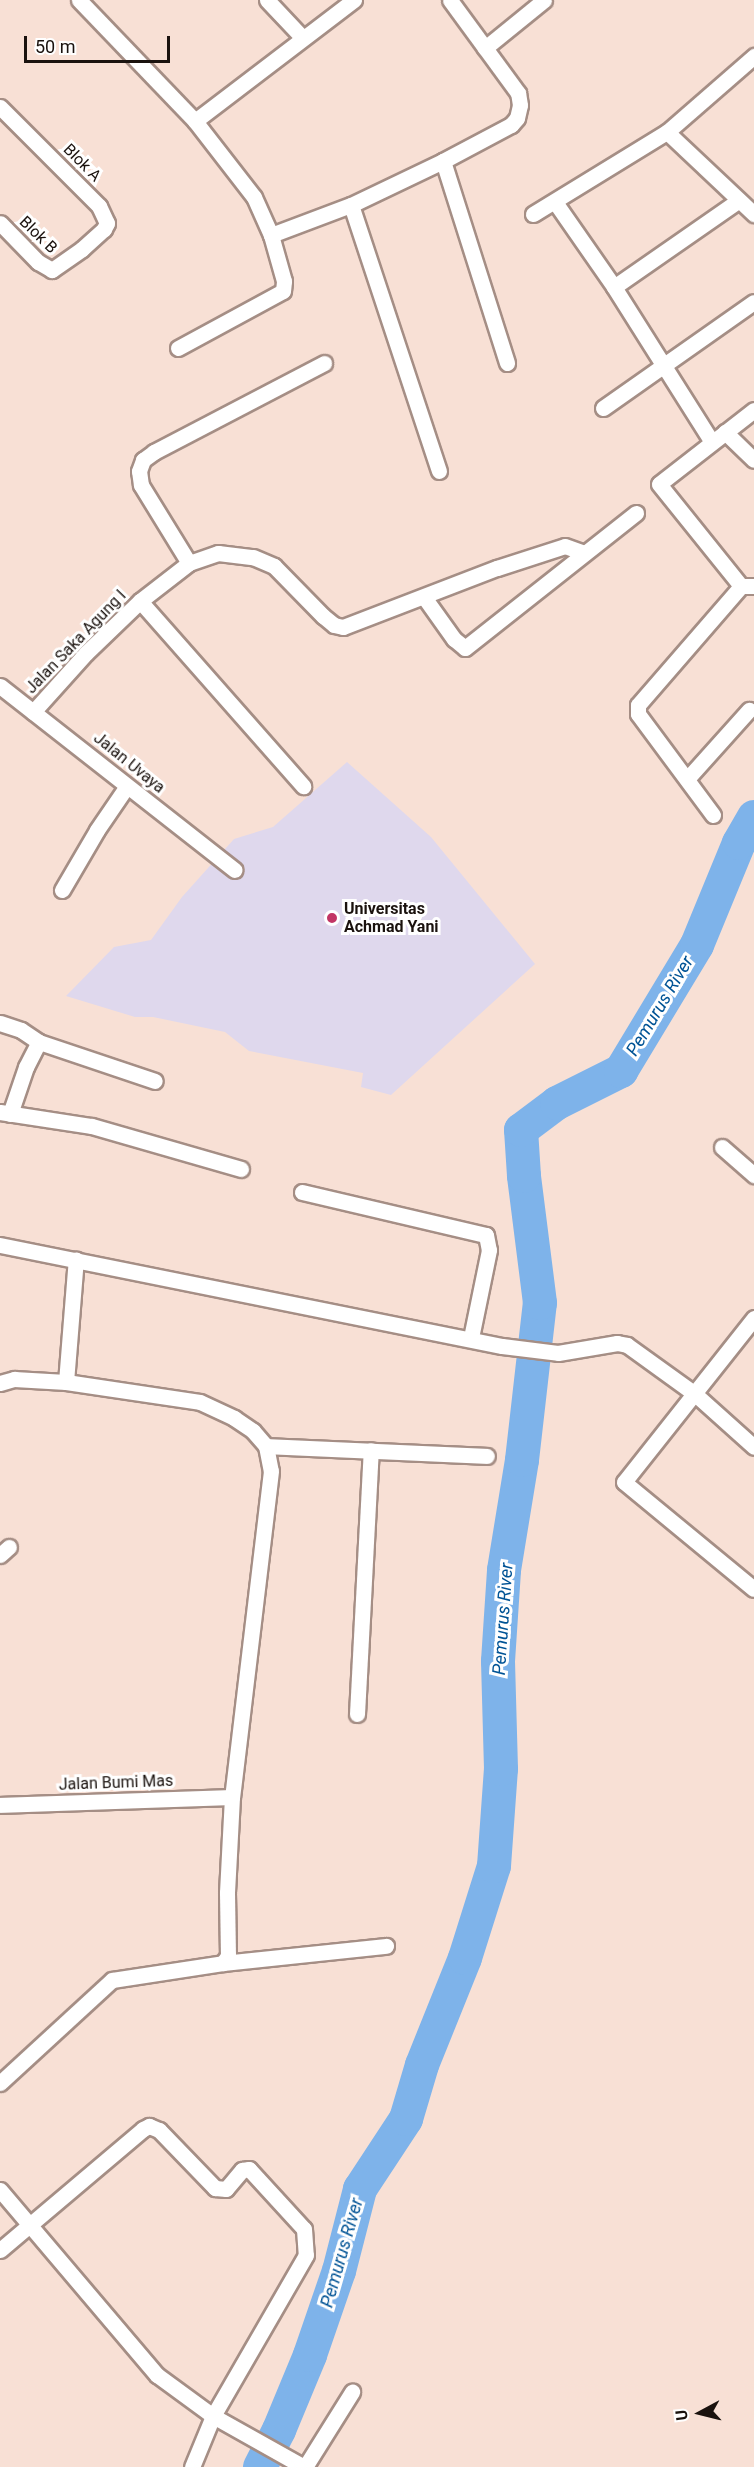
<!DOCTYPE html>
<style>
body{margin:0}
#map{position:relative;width:754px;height:2467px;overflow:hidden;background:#f8e0d5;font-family:Roboto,sans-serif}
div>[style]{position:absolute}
.education>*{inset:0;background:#dfd8ed}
.river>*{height:34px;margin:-17px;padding:0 17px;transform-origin:17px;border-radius:17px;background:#7eb3ea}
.roads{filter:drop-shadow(2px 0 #a58e85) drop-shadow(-2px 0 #a58e85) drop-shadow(0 2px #a58e85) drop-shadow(0 -2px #a58e85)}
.street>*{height:15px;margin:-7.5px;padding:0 7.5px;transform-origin:7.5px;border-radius:7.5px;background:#fff}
.dots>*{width:16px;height:16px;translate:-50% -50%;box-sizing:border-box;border:3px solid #fff;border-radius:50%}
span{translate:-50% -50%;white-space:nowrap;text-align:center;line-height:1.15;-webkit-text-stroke:6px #fff;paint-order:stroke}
.street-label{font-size:16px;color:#1a120e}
.poi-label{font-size:16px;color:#1a120e;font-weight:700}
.left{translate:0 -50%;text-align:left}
.water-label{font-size:18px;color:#005395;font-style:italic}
.north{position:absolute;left:670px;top:2383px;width:60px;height:60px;-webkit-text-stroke:4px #fff;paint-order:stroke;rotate:263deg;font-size:16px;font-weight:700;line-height:24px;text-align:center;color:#1a120e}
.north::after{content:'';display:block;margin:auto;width:21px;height:27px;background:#1a120e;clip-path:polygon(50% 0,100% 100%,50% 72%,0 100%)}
.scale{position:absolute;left:24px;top:36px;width:146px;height:27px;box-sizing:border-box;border:3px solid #1a120e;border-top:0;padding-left:8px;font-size:18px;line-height:21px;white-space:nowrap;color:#1a120e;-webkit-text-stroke:4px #fff;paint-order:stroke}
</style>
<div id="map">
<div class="education">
<div style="clip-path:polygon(347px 762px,431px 837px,535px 964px,391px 1095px,361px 1087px,363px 1073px,249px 1051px,225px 1032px,153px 1017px,135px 1017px,66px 996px,114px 947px,151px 940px,182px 897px,234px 839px,273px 827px)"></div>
</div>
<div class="river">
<div style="left:260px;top:2467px;width:42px;rotate:-62.8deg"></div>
<div style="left:279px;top:2430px;width:81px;rotate:-67.5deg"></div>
<div style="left:310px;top:2355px;width:89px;rotate:-71deg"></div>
<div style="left:339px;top:2271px;width:85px;rotate:-75.6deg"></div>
<div style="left:360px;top:2189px;width:84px;rotate:-56.7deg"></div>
<div style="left:406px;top:2119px;width:56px;rotate:-73.5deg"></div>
<div style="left:422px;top:2065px;width:115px;rotate:-68.1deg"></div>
<div style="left:465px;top:1958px;width:96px;rotate:-72.5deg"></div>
<div style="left:494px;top:1866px;width:97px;rotate:-85.9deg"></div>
<div style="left:501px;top:1769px;width:108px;rotate:-91.6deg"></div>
<div style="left:498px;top:1661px;width:91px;rotate:-86.2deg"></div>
<div style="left:504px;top:1570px;width:111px;rotate:-80.7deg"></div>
<div style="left:522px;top:1460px;width:158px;rotate:-83.5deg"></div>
<div style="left:540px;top:1303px;width:128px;rotate:-97.2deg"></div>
<div style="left:524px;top:1176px;width:46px;rotate:-93.7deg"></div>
<div style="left:521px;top:1130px;width:45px;rotate:-36.9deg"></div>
<div style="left:557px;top:1103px;width:72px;rotate:-26.6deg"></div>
<div style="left:621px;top:1071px;width:147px;rotate:-58.9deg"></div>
<div style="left:697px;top:945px;width:110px;rotate:-67.6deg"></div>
<div style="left:739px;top:843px;width:30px;rotate:-60deg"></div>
</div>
<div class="roads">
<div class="street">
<div style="left:79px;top:0;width:168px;rotate:46.2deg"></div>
<div style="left:195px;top:121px;width:96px;rotate:52.2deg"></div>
<div style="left:254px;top:197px;width:42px;rotate:65.9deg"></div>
<div style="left:271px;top:235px;width:85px;rotate:-20.6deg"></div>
<div style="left:267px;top:0;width:51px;rotate:46.6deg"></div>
<div style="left:485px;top:48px;width:76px;rotate:-39.1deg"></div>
<div style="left:0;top:107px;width:140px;rotate:45deg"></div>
<div style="left:99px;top:206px;width:19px;rotate:65deg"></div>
<div style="left:107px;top:223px;width:7px;rotate:117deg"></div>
<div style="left:104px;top:229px;width:30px;rotate:138deg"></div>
<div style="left:82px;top:249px;width:37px;rotate:145deg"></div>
<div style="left:52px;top:270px;width:16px;rotate:-150deg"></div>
<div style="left:38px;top:262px;width:54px;rotate:-134.3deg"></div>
<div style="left:195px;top:121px;width:200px;rotate:-37.3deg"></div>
<div style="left:667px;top:132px;width:120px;rotate:43.3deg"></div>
<div style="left:443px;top:161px;width:212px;rotate:72.4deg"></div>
<div style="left:555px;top:202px;width:103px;rotate:55.2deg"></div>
<div style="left:614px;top:287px;width:183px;rotate:57.7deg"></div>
<div style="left:533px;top:214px;width:157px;rotate:-31.5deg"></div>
<div style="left:667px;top:132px;width:116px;rotate:-41.1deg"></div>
<div style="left:614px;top:287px;width:152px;rotate:-34.8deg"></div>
<div style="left:178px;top:348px;width:119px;rotate:-28.5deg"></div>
<div style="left:283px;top:291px;width:10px;rotate:-84deg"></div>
<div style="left:284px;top:281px;width:48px;rotate:-105.8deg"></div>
<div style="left:603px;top:408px;width:184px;rotate:-35.1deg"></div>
<div style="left:754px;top:410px;width:120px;rotate:142.1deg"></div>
<div style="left:659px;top:484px;width:131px;rotate:51.2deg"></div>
<div style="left:741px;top:586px;width:13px"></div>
<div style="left:725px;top:432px;width:40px;rotate:44deg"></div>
<div style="left:439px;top:471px;width:280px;rotate:-108.3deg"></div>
<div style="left:351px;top:205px;width:102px;rotate:-25.6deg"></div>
<div style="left:443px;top:161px;width:77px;rotate:-27.9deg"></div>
<div style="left:511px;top:125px;width:9px;rotate:-49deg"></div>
<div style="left:517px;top:118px;width:13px;rotate:-77deg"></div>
<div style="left:520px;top:105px;width:12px;rotate:-99deg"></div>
<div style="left:518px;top:93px;width:115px;rotate:-126.2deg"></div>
<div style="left:189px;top:563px;width:92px;rotate:-121.6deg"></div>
<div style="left:141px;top:485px;width:14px;rotate:-98deg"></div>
<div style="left:139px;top:471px;width:12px;rotate:-70deg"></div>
<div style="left:143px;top:460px;width:14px;rotate:-36deg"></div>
<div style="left:154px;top:452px;width:192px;rotate:-27.6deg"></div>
<div style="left:424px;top:597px;width:52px;rotate:54.5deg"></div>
<div style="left:454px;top:639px;width:14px;rotate:39deg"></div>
<div style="left:465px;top:648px;width:218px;rotate:-38.3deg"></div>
<div style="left:140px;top:601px;width:247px;rotate:48.6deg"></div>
<div style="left:0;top:686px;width:298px;rotate:38.1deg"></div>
<div style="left:33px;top:712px;width:79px;rotate:-48.1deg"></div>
<div style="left:86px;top:653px;width:75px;rotate:-43.9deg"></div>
<div style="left:140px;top:601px;width:62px;rotate:-37.8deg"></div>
<div style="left:189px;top:563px;width:31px;rotate:-19deg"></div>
<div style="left:218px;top:553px;width:35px;rotate:7deg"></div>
<div style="left:253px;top:557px;width:23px;rotate:23deg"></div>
<div style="left:274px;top:566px;width:70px;rotate:45.6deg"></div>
<div style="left:323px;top:616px;width:14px;rotate:39deg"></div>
<div style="left:334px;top:625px;width:9px;rotate:13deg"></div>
<div style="left:343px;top:627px;width:165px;rotate:-21deg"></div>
<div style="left:497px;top:568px;width:71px;rotate:-17.9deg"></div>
<div style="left:565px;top:546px;width:20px;rotate:20deg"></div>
<div style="left:687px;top:779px;width:93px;rotate:-48.1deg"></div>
<div style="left:713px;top:815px;width:126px;rotate:-126.6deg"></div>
<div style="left:638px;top:714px;width:9px;rotate:-90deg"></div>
<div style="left:638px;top:705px;width:157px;rotate:-49.1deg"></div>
<div style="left:62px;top:890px;width:69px;rotate:-59.7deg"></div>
<div style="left:97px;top:830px;width:53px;rotate:-55.7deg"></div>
<div style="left:0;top:1023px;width:22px;rotate:18deg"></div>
<div style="left:21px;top:1030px;width:22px;rotate:34deg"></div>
<div style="left:0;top:1112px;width:93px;rotate:8.7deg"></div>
<div style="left:92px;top:1126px;width:155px;rotate:16.1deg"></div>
<div style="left:10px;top:1114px;width:50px;rotate:-71.2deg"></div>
<div style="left:26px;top:1067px;width:28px;rotate:-63deg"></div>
<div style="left:39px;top:1042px;width:122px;rotate:18.6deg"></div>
<div style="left:722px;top:1147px;width:43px;rotate:41.2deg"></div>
<div style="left:302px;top:1192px;width:189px;rotate:13.2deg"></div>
<div style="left:486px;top:1235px;width:15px;rotate:79deg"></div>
<div style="left:489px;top:1250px;width:90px;rotate:101.6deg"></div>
<div style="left:0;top:1245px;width:512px;rotate:11.38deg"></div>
<div style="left:502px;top:1346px;width:56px;rotate:7.1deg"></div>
<div style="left:558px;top:1353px;width:60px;rotate:-9.6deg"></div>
<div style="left:617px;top:1343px;width:10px;rotate:11deg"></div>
<div style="left:627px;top:1345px;width:84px;rotate:35.8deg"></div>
<div style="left:695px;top:1394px;width:79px;rotate:41.9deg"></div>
<div style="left:754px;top:1318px;width:209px;rotate:128.4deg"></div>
<div style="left:624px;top:1482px;width:168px;rotate:39.5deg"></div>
<div style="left:66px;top:1382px;width:123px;rotate:-85.4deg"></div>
<div style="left:0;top:1383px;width:15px;rotate:-16deg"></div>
<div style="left:14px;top:1379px;width:52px;rotate:3.3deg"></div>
<div style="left:66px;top:1382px;width:135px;rotate:8.5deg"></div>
<div style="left:200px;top:1402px;width:38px;rotate:25deg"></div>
<div style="left:234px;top:1418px;width:23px;rotate:34deg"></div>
<div style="left:253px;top:1431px;width:20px;rotate:49deg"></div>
<div style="left:266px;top:1446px;width:25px;rotate:79deg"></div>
<div style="left:271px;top:1471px;width:328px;rotate:96.8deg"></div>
<div style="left:232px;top:1797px;width:96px;rotate:93deg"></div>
<div style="left:227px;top:1893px;width:63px;rotate:89.1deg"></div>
<div style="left:228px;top:1956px;width:9px;rotate:126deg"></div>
<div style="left:266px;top:1446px;width:221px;rotate:2.6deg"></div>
<div style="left:0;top:1555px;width:12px;rotate:-42deg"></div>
<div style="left:357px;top:1714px;width:264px;rotate:-87deg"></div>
<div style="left:0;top:1805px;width:232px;rotate:-2deg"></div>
<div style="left:0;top:2083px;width:152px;rotate:-42.6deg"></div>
<div style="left:112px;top:1980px;width:112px;rotate:-8.7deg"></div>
<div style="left:223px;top:1963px;width:164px;rotate:-6deg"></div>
<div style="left:0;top:2190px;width:243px;rotate:49.7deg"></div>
<div style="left:157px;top:2375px;width:69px;rotate:36.2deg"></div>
<div style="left:213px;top:2416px;width:55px;rotate:112.4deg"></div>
<div style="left:0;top:2250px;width:187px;rotate:-40.2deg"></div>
<div style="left:143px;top:2129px;width:7px;rotate:-27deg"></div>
<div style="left:149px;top:2126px;width:11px;rotate:22deg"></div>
<div style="left:159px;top:2130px;width:81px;rotate:46deg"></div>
<div style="left:215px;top:2188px;width:11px;rotate:5deg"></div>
<div style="left:226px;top:2189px;width:25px;rotate:-50deg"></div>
<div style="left:242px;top:2170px;width:7px;rotate:-8deg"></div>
<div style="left:249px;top:2169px;width:81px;rotate:47.5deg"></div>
<div style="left:304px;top:2229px;width:26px;rotate:86deg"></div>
<div style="left:306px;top:2255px;width:186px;rotate:120deg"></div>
<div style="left:213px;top:2416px;width:104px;rotate:29.3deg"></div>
<div style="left:305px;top:2467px;width:89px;rotate:-57.9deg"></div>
</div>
</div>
<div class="dots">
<div style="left:332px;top:918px;background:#c23565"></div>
</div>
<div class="street-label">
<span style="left:82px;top:163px;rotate:45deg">Blok A</span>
<span style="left:38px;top:235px;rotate:44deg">Blok B</span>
<span style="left:76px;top:642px;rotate:-46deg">Jalan Saka Agung I</span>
<span style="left:129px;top:763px;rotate:39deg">Jalan Uvaya</span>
<span style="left:116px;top:1783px;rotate:-2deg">Jalan Bumi Mas</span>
</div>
<div class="poi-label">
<span class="left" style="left:344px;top:918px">Universitas<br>Achmad Yani</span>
</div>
<div class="water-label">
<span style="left:660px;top:1006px;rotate:-59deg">Pemurus River</span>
<span style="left:503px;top:1619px;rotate:-86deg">Pemurus River</span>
<span style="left:342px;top:2253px;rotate:-74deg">Pemurus River</span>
</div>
<div class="north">U</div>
<div class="scale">50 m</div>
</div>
